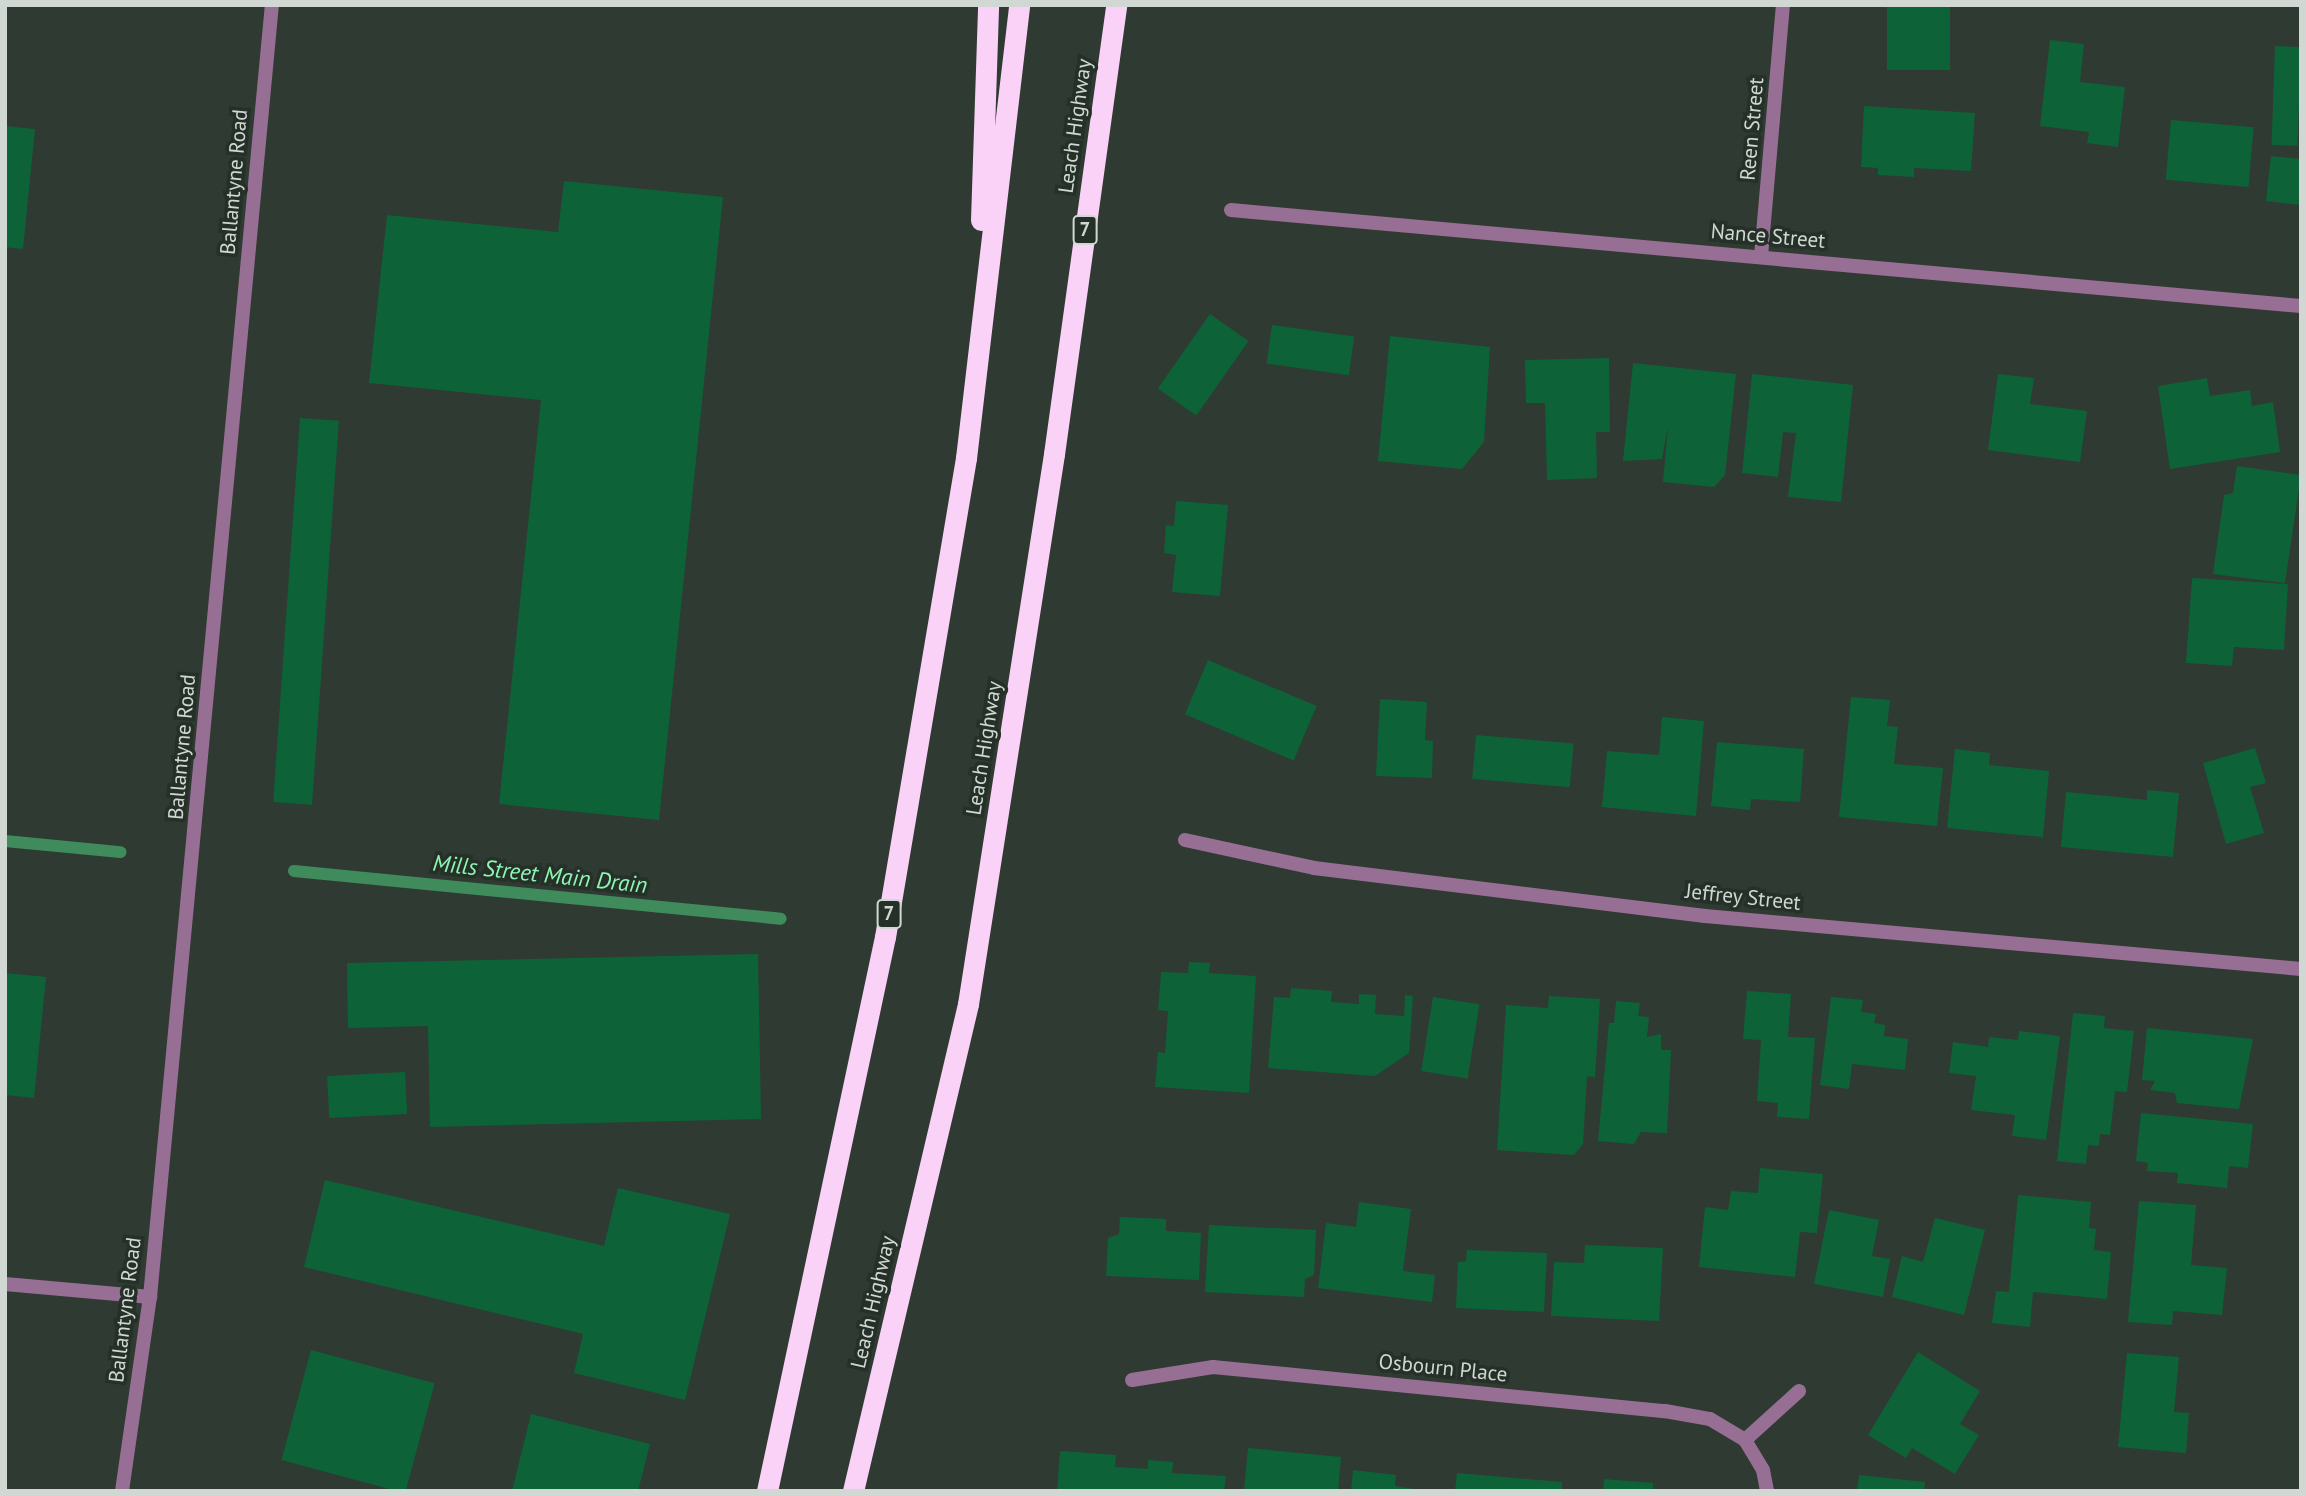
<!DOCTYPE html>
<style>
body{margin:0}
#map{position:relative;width:2306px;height:1496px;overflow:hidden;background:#2f3a32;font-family:"PT Sans",sans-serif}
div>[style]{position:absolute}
.stream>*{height:12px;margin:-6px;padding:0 6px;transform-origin:6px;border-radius:6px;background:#3f8b5c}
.building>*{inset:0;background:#0d6337;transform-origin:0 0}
.street>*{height:14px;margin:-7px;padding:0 7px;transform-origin:7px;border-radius:7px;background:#986f94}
.highway>*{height:21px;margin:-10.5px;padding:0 10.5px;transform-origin:10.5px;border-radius:10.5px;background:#fbd2f7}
span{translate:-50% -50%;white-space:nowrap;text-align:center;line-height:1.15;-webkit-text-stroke:7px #253028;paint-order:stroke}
.shield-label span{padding:2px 5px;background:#253028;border:2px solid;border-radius:5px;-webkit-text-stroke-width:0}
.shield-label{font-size:19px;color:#d1d8d3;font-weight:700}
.street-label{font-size:21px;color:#d1d8d3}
.water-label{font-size:23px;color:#8ef6b3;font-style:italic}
.frame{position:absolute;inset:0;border:7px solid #d1d8d3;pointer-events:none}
</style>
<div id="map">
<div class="stream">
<div style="left:5px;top:841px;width:116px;rotate:5.5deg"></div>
<div style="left:294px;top:871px;width:489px;rotate:5.6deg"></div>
</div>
<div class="building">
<div style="left:1887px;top:5px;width:63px;height:65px"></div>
<div style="clip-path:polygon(2050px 40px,2084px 44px,2080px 82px,2125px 87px,2118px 147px,2087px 143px,2089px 132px,2040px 126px)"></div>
<div style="left:2275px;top:46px;width:26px;height:99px;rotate:2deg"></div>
<div style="clip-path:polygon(1864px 106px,1975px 113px,1971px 171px,1914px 168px,1914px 177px,1878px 175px,1878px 168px,1861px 167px)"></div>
<div style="left:2171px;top:120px;width:83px;height:60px;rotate:5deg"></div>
<div style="clip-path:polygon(5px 126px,35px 129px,23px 249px,5px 247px)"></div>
<div style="clip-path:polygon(2271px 156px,2301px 159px,2301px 205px,2266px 201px)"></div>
<div style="clip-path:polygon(564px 181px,723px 197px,659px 820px,499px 804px,541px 400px,369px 383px,387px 215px,558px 232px)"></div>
<div style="left:1210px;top:314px;width:47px;height:91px;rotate:35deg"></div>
<div style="left:1272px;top:325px;width:83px;height:39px;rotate:8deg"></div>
<div style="clip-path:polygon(1390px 336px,1490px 347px,1484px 442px,1462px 469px,1378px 461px)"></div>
<div style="clip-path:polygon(1609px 358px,1610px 432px,1596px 432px,1597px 478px,1547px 480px,1545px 403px,1526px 403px,1525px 360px)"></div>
<div style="clip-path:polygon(1633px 363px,1736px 374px,1725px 475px,1714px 487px,1663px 482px,1668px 426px,1662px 459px,1623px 461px)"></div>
<div style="clip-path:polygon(1752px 374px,1853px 385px,1841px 502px,1788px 497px,1796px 433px,1783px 432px,1778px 477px,1742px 473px)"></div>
<div style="clip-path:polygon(1998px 374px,2034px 378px,2030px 404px,2087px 411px,2080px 462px,1988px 450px)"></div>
<div style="clip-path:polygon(2207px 378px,2210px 396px,2250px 390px,2252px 406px,2273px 402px,2280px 452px,2170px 469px,2158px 386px)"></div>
<div style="left:300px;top:418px;width:39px;height:385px;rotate:4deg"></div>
<div style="clip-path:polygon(2237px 466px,2301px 475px,2285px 583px,2213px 574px,2224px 495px,2233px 493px)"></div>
<div style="clip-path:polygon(1176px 501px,1228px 505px,1220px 596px,1172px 592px,1176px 555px,1164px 553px,1166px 525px,1174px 526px)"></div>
<div style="clip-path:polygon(2192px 578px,2288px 584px,2284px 650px,2234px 647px,2232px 666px,2186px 663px)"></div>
<div style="left:1208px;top:660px;width:118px;height:59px;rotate:23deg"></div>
<div style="clip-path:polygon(1851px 697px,1890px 700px,1887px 726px,1898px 727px,1894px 764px,1943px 768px,1937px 826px,1839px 817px)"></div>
<div style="clip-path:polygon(1380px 699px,1427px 702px,1425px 740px,1433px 741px,1432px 778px,1376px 776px)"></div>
<div style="clip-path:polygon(1662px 717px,1704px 721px,1696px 816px,1602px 807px,1607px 751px,1659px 755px)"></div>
<div style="left:1476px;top:735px;width:98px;height:44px;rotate:5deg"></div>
<div style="clip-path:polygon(1717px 742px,1804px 749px,1800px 802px,1751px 799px,1750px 810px,1711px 806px)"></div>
<div style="clip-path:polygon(2255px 748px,2266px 783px,2250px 787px,2264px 833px,2226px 844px,2203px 763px)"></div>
<div style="clip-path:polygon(1955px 749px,1990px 753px,1989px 765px,2049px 771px,2043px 837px,1947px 828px)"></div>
<div style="clip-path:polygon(2147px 790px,2179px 793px,2173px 857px,2061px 847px,2066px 792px,2147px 800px)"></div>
<div style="clip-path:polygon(758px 954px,761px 1119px,430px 1127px,428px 1026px,348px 1028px,347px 963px)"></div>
<div style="clip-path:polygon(1189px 962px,1210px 963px,1209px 973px,1256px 976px,1249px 1093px,1155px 1087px,1158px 1052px,1165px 1053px,1168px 1011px,1158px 1010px,1161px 972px,1188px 973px)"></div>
<div style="clip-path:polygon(5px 973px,46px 977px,34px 1098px,5px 1095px)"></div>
<div style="clip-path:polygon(1291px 988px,1332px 991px,1331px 1002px,1359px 1004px,1359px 994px,1376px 995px,1375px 1014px,1404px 1016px,1405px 995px,1413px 996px,1409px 1053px,1375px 1076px,1268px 1068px,1274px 997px,1290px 998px)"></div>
<div style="clip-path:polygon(1747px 991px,1791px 994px,1788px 1037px,1815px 1038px,1809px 1119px,1777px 1117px,1778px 1103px,1757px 1101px,1761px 1040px,1743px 1039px)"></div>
<div style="clip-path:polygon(1549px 996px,1600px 999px,1595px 1077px,1587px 1076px,1583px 1144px,1574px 1155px,1497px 1150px,1506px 1005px,1548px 1008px)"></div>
<div style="left:1433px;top:997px;width:47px;height:75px;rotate:9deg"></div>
<div style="clip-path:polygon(1831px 997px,1863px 1000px,1861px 1012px,1876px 1014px,1874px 1023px,1885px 1025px,1884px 1036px,1908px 1039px,1905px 1070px,1852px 1064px,1849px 1089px,1820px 1085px)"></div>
<div style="clip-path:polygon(1616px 1001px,1640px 1003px,1638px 1016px,1649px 1017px,1647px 1037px,1661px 1034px,1661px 1050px,1671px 1050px,1667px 1133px,1641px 1132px,1634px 1144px,1598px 1141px,1609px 1023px,1614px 1023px)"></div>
<div style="clip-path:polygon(2073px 1013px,2105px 1016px,2104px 1028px,2134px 1031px,2127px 1092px,2115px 1091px,2110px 1135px,2100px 1134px,2099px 1146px,2088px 1145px,2086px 1164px,2057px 1161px)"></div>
<div style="clip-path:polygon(2147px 1028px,2253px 1039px,2239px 1109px,2177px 1103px,2175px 1093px,2150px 1090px,2155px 1081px,2142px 1080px)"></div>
<div style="clip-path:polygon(2019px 1031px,2060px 1036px,2046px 1140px,2012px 1136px,2015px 1115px,1971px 1110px,1976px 1076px,1949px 1073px,1953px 1042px,1988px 1047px,1989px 1037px,2018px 1040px)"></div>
<div style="left:405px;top:1072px;width:42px;height:78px;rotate:87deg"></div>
<div style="clip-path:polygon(2141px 1113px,2253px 1124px,2248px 1168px,2229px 1166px,2227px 1188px,2177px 1183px,2178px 1173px,2147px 1171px,2148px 1163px,2136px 1161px)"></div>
<div style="clip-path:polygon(1760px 1168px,1823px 1174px,1817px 1233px,1800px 1232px,1795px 1277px,1699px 1267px,1705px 1207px,1728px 1210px,1731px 1191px,1758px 1193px)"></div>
<div style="clip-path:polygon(325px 1180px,604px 1246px,618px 1188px,730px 1214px,685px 1400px,574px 1373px,583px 1334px,304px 1267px)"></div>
<div style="clip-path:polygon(2018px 1195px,2091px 1202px,2089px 1228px,2096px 1229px,2094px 1250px,2111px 1252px,2107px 1299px,2033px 1292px,2030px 1327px,1992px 1323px,1996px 1291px,2009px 1292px)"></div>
<div style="clip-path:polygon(2139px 1201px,2196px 1205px,2191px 1265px,2227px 1268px,2222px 1315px,2173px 1311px,2172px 1325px,2128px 1322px)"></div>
<div style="clip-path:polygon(1359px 1202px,1411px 1209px,1403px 1271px,1435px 1275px,1432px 1302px,1318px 1288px,1326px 1223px,1356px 1227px)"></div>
<div style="clip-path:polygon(1829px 1210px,1879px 1220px,1872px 1256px,1890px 1259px,1883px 1297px,1814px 1284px)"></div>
<div style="clip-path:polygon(1120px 1217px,1166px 1219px,1166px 1231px,1201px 1233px,1199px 1280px,1106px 1276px,1108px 1238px,1119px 1234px)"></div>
<div style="clip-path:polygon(1935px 1218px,1985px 1230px,1964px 1315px,1892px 1297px,1902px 1256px,1923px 1262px)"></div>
<div style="clip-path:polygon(1209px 1225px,1316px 1230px,1314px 1275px,1305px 1279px,1304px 1297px,1205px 1292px)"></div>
<div style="clip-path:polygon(1585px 1245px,1663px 1248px,1659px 1321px,1551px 1316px,1554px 1262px,1584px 1263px)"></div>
<div style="clip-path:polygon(1467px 1250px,1547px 1253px,1544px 1312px,1456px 1308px,1458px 1262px,1466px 1261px)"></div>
<div style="left:311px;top:1350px;width:128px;height:114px;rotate:15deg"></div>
<div style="clip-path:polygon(1918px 1352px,1980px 1391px,1960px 1424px,1979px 1435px,1955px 1474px,1912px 1448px,1906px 1458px,1868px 1435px)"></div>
<div style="clip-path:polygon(2127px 1353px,2179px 1357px,2174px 1412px,2189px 1413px,2186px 1453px,2118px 1447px)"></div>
<div style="clip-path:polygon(531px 1414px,650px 1444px,638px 1491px,512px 1491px)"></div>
<div style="clip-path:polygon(1248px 1448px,1341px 1457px,1338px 1491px,1244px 1491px)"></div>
<div style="clip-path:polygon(1060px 1451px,1116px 1455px,1115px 1467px,1148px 1469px,1148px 1460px,1173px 1462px,1172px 1473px,1226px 1476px,1224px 1491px,1057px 1491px)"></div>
<div style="clip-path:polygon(1353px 1470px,1396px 1475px,1395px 1486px,1427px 1491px,1351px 1491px)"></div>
<div style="clip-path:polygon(1457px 1473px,1562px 1482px,1562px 1491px,1455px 1491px)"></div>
<div style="clip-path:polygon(1859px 1475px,1925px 1482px,1924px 1491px,1857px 1491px)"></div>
<div style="clip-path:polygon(1604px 1479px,1653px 1483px,1653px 1491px,1603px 1491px)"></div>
</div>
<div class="street">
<div style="left:1231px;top:210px;width:1074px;rotate:5.13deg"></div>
<div style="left:1761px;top:256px;width:252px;rotate:-85deg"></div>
<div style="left:1185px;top:840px;width:132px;rotate:12.2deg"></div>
<div style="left:1314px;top:868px;width:394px;rotate:7deg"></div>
<div style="left:1705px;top:916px;width:598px;rotate:5.08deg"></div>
<div style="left:5px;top:1284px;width:146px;rotate:5.1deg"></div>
<div style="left:1132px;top:1380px;width:82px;rotate:-9.1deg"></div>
<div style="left:1213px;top:1367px;width:454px;rotate:5.6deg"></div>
<div style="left:1665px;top:1411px;width:46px;rotate:10.1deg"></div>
<div style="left:1710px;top:1419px;width:41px;rotate:31deg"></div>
<div style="left:1745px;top:1440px;width:35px;rotate:59deg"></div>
<div style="left:1763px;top:1470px;width:21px;rotate:79deg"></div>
<div style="left:1745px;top:1440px;width:73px;rotate:-42.2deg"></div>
<div style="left:122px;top:1491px;width:196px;rotate:-81.8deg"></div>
<div style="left:150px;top:1297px;width:1298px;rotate:-84.61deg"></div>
</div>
<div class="highway">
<div style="left:981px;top:220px;width:215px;rotate:-88.1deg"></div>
<div style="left:767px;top:1491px;width:566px;rotate:-77.98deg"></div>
<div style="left:885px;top:937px;width:486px;rotate:-80.4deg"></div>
<div style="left:966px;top:458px;width:456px;rotate:-83.3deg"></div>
<div style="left:853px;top:1491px;width:500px;rotate:-76.71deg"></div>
<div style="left:968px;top:1004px;width:557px;rotate:-81.11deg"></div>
<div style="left:1054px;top:454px;width:453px;rotate:-82.1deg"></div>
</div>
<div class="shield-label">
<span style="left:1085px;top:230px">7</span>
<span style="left:889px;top:914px">7</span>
</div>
<div class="street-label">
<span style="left:1075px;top:126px;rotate:-82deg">Leach Highway</span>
<span style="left:1752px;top:129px;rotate:-85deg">Reen Street</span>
<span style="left:234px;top:182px;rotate:-85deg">Ballantyne Road</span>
<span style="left:1768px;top:236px;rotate:5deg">Nance Street</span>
<span style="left:182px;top:747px;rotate:-85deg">Ballantyne Road</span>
<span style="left:984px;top:748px;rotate:-81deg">Leach Highway</span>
<span style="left:1743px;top:897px;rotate:6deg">Jeffrey Street</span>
<span style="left:873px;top:1302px;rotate:-77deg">Leach Highway</span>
<span style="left:125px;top:1310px;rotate:-83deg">Ballantyne Road</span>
<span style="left:1443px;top:1368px;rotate:6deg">Osbourn Place</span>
</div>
<div class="water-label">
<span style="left:540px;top:874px;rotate:6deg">Mills Street Main Drain</span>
</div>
<div class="frame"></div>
</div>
